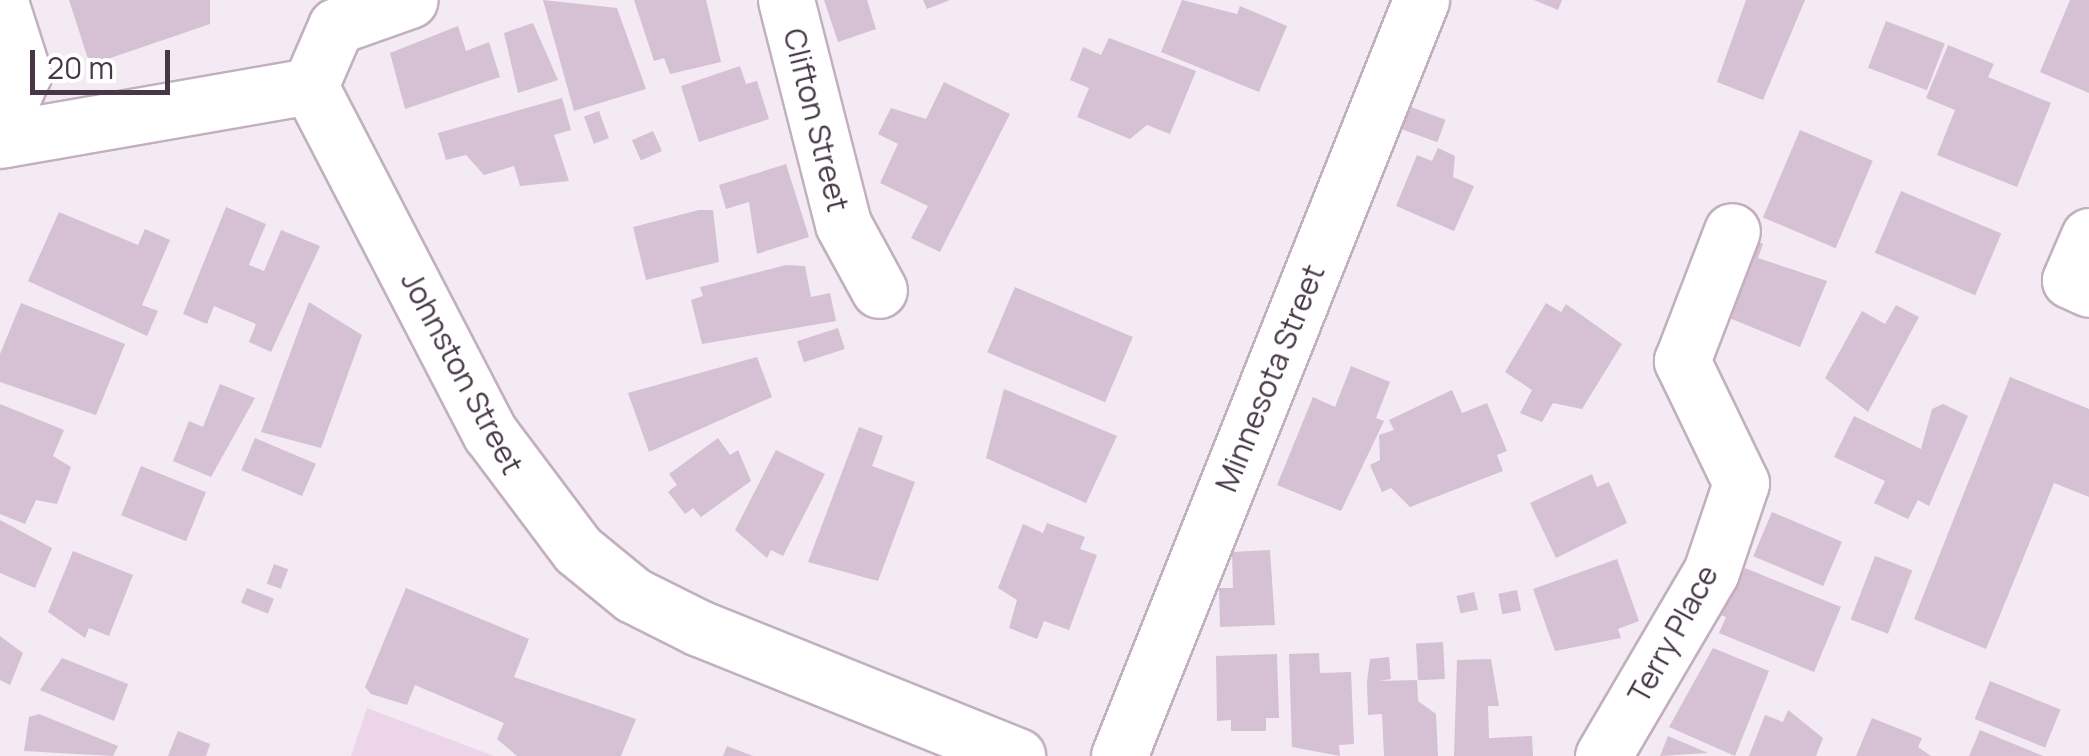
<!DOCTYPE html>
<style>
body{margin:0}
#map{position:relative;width:2089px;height:756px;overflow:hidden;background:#f4eaf3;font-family:Manrope,sans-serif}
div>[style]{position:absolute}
.education>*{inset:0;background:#ecd5e9}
.building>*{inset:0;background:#d5c0d4;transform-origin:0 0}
.roads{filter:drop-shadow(2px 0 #c2b0c0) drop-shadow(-2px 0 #c2b0c0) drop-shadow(0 2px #c2b0c0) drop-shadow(0 -2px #c2b0c0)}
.minor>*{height:55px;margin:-27.5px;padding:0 27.5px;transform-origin:27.5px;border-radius:27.5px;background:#fff}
span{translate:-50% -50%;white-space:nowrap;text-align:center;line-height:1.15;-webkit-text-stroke:8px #fff;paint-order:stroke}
.street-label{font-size:30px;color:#483847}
.scale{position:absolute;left:30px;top:50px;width:140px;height:45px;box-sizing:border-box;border:5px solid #483847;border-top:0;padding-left:12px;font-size:30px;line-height:35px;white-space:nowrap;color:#483847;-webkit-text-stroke:8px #fff;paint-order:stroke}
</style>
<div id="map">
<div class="education">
<div style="clip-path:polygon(367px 708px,494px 756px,351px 756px)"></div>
</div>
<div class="building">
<div style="clip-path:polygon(69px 0,210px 0,210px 24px,90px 65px)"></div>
<div style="clip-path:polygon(543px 0,617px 8px,646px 89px,574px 111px)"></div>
<div style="clip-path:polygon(634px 0,706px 0,721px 62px,670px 74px,664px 58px,654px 61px)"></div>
<div style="clip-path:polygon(824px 0,867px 0,876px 29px,838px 42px)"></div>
<div style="clip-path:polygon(923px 0,950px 0,927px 9px)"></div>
<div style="clip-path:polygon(1182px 0,1237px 14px,1240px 6px,1287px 26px,1259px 92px,1161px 52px)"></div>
<div style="clip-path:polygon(1534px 0,1562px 0,1558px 10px)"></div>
<div style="clip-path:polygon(1746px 0,1805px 0,1763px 100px,1717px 82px)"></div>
<div style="clip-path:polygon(2070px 0,2089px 0,2089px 93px,2040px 72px)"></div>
<div style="left:1886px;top:21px;width:63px;height:50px;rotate:21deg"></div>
<div style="clip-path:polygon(533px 23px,558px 80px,518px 93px,504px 33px)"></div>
<div style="clip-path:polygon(458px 26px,466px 51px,489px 42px,500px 77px,405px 109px,390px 53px)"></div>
<div style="clip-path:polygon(1109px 38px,1196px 71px,1170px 134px,1147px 125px,1130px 139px,1077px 117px,1089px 88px,1070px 80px,1083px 47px,1101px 55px)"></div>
<div style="clip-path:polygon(1948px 45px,1994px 64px,1988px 77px,2051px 103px,2017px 187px,1937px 155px,1955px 110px,1926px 98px)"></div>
<div style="clip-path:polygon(740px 66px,746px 84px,757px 81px,769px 119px,699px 142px,681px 86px)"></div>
<div style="clip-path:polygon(944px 82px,1010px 114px,940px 252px,911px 238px,928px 206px,880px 183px,898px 144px,878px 134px,891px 108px,926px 119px)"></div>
<div style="clip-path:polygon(562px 98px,571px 130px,554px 135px,569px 181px,520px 186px,514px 166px,484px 175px,466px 155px,446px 160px,438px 133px)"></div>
<div style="left:1408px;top:106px;width:40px;height:24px;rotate:20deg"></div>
<div style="left:599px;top:111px;width:29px;height:16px;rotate:70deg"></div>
<div style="left:1800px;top:130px;width:79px;height:95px;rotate:23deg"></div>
<div style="left:653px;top:131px;width:22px;height:23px;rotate:66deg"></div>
<div style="clip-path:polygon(1438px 148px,1455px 156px,1453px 177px,1474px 186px,1454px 231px,1396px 206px,1417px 155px,1432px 161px)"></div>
<div style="clip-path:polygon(786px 164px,809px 237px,757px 254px,749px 202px,726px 209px,719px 185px)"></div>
<div style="left:1901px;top:191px;width:109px;height:67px;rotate:23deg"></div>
<div style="clip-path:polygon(226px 207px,266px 224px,249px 265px,264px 271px,281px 230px,320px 246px,271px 352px,249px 342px,256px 324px,214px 306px,207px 324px,183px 314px)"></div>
<div style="clip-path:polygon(699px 210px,713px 210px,719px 262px,646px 280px,633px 227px)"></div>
<div style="clip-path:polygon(59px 212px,138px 245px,145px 229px,170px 240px,142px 305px,158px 311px,147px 336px,28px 281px)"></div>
<div style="clip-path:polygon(1744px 236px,1763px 244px,1758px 258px,1827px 281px,1800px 347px,1722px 315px)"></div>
<div style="clip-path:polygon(786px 265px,805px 266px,811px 297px,830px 293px,836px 321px,702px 344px,691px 300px,703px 296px,700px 287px)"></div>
<div style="left:1015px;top:287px;width:128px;height:71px;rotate:23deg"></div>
<div style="clip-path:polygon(309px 302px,362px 335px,321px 448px,261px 432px)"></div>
<div style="clip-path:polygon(21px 303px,125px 344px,96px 415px,0 382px,0 354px)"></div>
<div style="clip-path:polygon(1546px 303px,1561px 312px,1566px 304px,1622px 344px,1582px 409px,1553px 403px,1542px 422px,1520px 413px,1532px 390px,1505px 372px)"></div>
<div style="clip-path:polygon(1896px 305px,1919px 317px,1868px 412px,1825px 378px,1862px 311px,1885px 324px)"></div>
<div style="left:838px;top:328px;width:22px;height:43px;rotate:72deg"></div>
<div style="clip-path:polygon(757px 357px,772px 397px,649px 452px,628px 393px)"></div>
<div style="clip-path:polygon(1351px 366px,1390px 382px,1376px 418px,1384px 421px,1341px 511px,1277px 485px,1313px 397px,1335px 407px)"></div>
<div style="clip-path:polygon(2010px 377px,2089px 409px,2089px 497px,2054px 483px,1986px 649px,1914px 619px)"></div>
<div style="clip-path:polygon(220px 384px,255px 398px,211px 477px,173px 461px,189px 421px,203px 427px)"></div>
<div style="clip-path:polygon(1004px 389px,1117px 436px,1086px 503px,986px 458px)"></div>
<div style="clip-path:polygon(1452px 390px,1462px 413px,1487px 403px,1507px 451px,1497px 455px,1503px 471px,1410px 507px,1391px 488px,1382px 492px,1370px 465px,1380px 460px,1379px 435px,1394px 430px,1389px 420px)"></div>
<div style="clip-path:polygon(0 404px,64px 430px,53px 456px,71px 467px,57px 504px,36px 500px,25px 524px,0 514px)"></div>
<div style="clip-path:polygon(1943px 404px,1968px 416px,1929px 506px,1918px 500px,1908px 519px,1874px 503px,1885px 481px,1834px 457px,1854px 416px,1921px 449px,1932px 409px)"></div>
<div style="clip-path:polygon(859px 427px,883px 436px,872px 466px,915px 482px,878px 581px,808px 562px)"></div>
<div style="left:255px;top:438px;width:66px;height:35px;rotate:23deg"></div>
<div style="clip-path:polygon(718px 438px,730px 455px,738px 450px,751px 481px,701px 517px,693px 508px,685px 514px,668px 492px,677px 485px,669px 474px)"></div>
<div style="clip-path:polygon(776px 450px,825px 474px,783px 556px,771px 550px,767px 558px,735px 530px)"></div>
<div style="left:141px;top:466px;width:70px;height:53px;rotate:22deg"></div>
<div style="clip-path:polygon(1592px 474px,1597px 487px,1609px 482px,1627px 523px,1556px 558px,1530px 503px)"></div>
<div style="left:1772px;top:512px;width:76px;height:48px;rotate:23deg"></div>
<div style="clip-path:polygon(0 520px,52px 548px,35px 588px,0 573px)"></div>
<div style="clip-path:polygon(1047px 523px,1085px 537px,1080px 549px,1097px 555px,1069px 630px,1044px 621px,1037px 639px,1009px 628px,1017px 600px,998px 588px,1023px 524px,1043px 533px)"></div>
<div style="clip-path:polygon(1270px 550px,1275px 625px,1220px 627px,1219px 588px,1233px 588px,1232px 552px)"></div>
<div style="clip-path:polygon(73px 551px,133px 575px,109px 636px,89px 628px,85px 638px,48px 612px)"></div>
<div style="left:1875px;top:556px;width:40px;height:68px;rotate:21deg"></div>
<div style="clip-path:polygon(1617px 559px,1639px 621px,1618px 629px,1621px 638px,1555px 651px,1533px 589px)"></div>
<div style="left:274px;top:564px;width:15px;height:21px;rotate:20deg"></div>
<div style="clip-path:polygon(1745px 568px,1841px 607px,1814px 672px,1719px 633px,1726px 617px,1718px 614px)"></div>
<div style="left:247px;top:588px;width:29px;height:16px;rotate:22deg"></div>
<div style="clip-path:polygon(406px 588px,529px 639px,514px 677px,636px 719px,621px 756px,517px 756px,497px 739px,504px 723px,415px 685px,407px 705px,371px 694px,365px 687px)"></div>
<div style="left:1517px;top:590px;width:21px;height:19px;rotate:79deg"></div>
<div style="left:1474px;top:592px;width:18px;height:18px;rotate:77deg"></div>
<div style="clip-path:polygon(0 636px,23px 653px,10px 685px,0 680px)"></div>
<div style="left:1443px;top:642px;width:37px;height:27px;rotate:87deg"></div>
<div style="clip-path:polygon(1713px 648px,1769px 671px,1735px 756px,1669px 727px)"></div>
<div style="clip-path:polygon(1319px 653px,1320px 673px,1351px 672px,1354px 744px,1339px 745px,1340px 756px,1292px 747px,1289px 654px)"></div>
<div style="clip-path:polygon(1277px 654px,1279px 718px,1266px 718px,1266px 731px,1231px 731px,1231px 720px,1217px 721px,1216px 656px)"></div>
<div style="clip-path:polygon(1389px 657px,1391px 679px,1379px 681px,1417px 680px,1418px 701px,1436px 714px,1438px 756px,1384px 756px,1382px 714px,1368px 715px,1367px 682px,1370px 659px)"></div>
<div style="clip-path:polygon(62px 658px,128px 684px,114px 721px,40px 690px)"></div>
<div style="clip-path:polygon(1491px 659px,1499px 706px,1488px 706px,1489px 738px,1532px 736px,1533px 756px,1454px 756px,1457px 660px)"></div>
<div style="left:1990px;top:681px;width:76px;height:41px;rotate:22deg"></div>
<div style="clip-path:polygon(1788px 710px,1823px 738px,1816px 756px,1749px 756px,1765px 715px,1783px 722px)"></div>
<div style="clip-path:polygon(39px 714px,118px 746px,113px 756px,24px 751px,29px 717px)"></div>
<div style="clip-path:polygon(1872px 718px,1922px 738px,1918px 747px,1931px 756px,1856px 756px)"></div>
<div style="clip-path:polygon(1980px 730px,2043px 756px,1969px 756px)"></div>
<div style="clip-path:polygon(178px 731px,210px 744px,206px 756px,168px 756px)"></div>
<div style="clip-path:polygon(1668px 736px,1708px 753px,1660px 756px)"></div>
<div style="clip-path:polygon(727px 746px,753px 756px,723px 756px)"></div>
</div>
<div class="roads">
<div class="minor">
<div style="left:786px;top:0;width:231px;rotate:75.7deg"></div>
<div style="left:843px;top:224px;width:75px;rotate:61.4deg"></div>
<div style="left:0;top:2px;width:76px;rotate:72.3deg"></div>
<div style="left:23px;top:74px;width:56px;rotate:114.3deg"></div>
<div style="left:310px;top:86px;width:65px;rotate:-66.6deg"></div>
<div style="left:336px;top:26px;width:78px;rotate:-19.4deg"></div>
<div style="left:0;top:140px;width:315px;rotate:-9.9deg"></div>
<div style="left:310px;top:86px;width:391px;rotate:62.6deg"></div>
<div style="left:490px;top:433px;width:146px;rotate:53.1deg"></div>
<div style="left:578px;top:550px;width:71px;rotate:39.3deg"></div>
<div style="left:633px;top:595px;width:74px;rotate:26.6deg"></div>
<div style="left:699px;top:628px;width:343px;rotate:21.9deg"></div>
<div style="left:2089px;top:236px;width:48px;rotate:113.4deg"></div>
<div style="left:2070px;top:280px;width:21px;rotate:25deg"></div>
<div style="left:1119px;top:756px;width:814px;rotate:-68.22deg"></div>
<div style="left:1603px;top:756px;width:213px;rotate:-59.6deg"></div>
<div style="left:1711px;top:572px;width:94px;rotate:-71.4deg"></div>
<div style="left:1741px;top:483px;width:136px;rotate:-115.8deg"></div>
<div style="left:1682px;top:361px;width:139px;rotate:-69deg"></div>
</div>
</div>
<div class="street-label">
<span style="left:816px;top:120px;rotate:76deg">Clifton Street</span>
<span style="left:462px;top:373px;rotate:62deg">Johnston Street</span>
<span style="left:1270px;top:378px;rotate:-68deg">Minnesota Street</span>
<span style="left:1673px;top:634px;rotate:-61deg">Terry Place</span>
</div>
<div class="scale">20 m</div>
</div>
